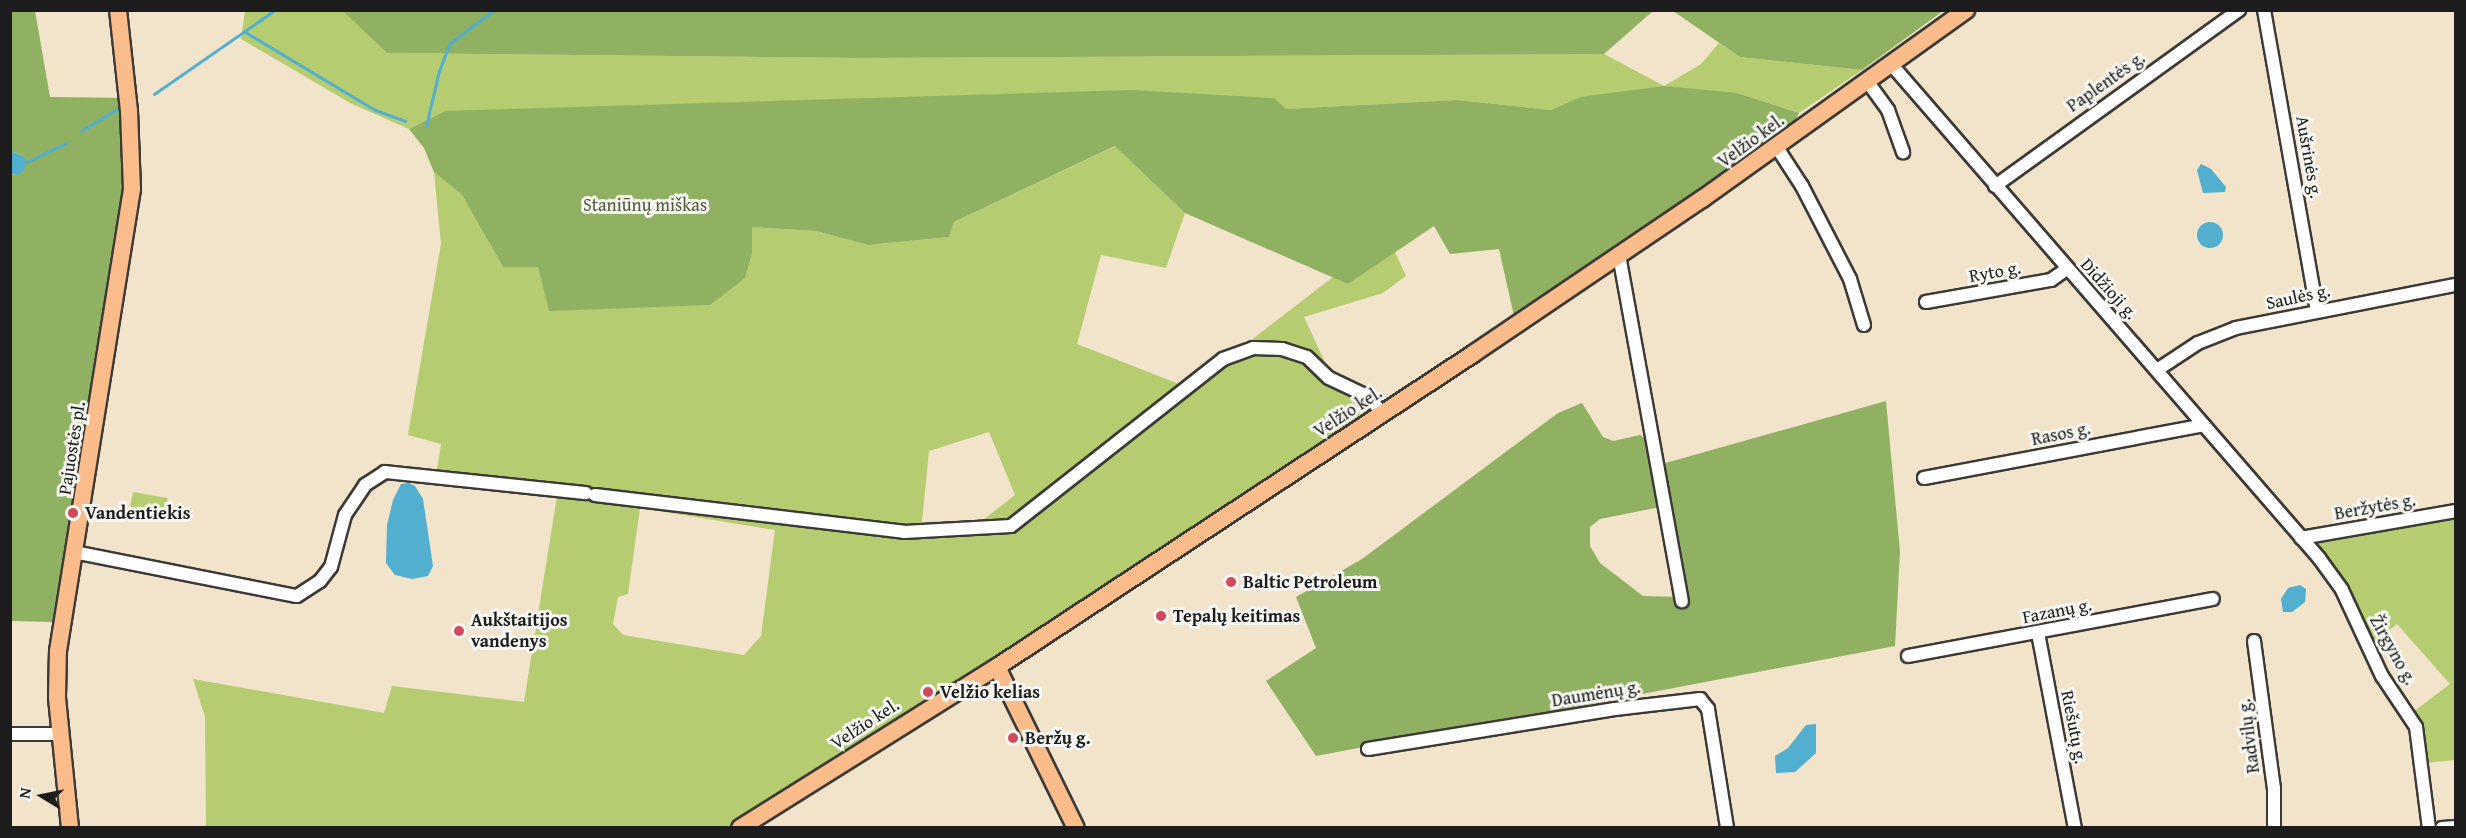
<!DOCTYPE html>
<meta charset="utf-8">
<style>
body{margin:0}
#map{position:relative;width:2466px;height:838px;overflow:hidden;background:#f2e3cb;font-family:"Gentium Book Plus",serif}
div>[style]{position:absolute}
.green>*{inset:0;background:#b5cc70;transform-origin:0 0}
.forest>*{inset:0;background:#90b062}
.water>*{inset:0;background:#52afd0}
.round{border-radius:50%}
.stream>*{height:3px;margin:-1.5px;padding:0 1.5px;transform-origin:1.5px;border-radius:1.5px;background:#52afd0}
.roads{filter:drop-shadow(2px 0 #3c3a36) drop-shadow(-2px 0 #3c3a36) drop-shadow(0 2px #3c3a36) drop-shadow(0 -2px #3c3a36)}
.minor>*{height:12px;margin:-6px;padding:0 6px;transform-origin:6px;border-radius:6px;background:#fff}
.major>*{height:16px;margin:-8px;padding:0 8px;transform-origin:8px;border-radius:8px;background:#f9bc8a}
.dots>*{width:16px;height:16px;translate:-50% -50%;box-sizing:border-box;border:3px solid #f6f6f2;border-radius:50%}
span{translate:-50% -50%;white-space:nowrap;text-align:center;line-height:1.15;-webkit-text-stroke:6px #f6f6f2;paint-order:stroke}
.street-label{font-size:18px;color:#1c1c1c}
.park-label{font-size:18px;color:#525a39}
.poi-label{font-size:18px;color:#1c1c1c;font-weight:700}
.left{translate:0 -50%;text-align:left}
.frame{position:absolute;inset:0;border:12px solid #1c1c1c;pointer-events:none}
.north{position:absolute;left:12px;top:766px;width:60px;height:60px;-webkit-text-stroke:4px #f6f6f2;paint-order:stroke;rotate:280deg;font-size:16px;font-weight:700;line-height:24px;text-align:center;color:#1c1c1c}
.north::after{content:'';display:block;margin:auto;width:21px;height:27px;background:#1c1c1c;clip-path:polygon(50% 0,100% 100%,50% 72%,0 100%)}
</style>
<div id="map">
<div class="green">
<div style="clip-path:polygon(343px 10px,387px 53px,863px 58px,1604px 54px,1664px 86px,1701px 64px,1719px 43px,1740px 57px,1862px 70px,1799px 113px,1737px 93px,1580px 97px,1551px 110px,1457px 100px,1286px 109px,445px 111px,409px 129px,352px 104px,241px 39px,245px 11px)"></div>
<div style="clip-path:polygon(evenodd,1116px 146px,1185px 213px,1166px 268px,1101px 255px,1077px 344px,1189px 388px,1333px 277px,1348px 284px,1395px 252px,1406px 276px,1383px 293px,1304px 317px,1336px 386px,1366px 398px,1372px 411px,741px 827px,206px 827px,205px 717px,193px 679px,384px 713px,392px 686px,524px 702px,558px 490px,436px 475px,441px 444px,408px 435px,441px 244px,434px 172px,462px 195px,503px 267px,538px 267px,650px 306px,710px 305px,752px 253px,752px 227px,816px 231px,868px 245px,949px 237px,954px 222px,1116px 146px,989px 432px,1015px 495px,983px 520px,922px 522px,929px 451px,989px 432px,1116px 146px,640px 508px,775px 530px,761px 636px,744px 655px,623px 635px,613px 624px,618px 597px,628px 594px,640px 508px)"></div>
<div style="left:133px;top:492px;width:35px;height:17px;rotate:10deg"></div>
<div style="clip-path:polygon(2455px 514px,2455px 760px,2426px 763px,2421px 732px,2413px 712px,2450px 684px,2397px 624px,2370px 645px,2313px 544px,2313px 540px)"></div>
</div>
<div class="forest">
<div style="clip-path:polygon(11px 11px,35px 11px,50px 97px,128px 98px,132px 173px,54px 622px,11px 621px,11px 174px,17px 175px,23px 156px,11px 151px)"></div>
<div style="clip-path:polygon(343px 11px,1653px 11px,1604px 54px,863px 58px,387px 53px)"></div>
<div style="clip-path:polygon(1673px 11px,1943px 11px,1862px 70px,1740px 57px)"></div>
<div style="clip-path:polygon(1664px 86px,1737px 93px,1799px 113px,1785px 140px,1516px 325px,1499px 249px,1450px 254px,1434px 226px,1348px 284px,1185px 213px,1115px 146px,954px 222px,949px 237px,868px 245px,816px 231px,752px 227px,752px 253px,745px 278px,710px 305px,549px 311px,538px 267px,503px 267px,462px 195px,434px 172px,424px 148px,409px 129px,445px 111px,1132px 90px,1274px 98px,1286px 109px,1457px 100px,1551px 110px,1580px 97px)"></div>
<div style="clip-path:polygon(evenodd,1886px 401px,1900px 552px,1895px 646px,1316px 756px,1266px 681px,1316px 648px,1296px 597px,1362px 559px,1558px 413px,1582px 403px,1603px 437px,1613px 441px,1640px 435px,1648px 441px,1655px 466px,1886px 401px,1670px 505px,1685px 597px,1643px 596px,1600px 563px,1590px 546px,1590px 527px,1600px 519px,1670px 505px)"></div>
</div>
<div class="water">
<div style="clip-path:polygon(11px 151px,23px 156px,27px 162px,23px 172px,17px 175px,11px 174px)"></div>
<div style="clip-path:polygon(2201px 164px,2211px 169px,2226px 187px,2225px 192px,2203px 193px,2197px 170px)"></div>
<div class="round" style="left:2197px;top:222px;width:26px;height:26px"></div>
<div style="clip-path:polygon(409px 483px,415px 486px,423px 499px,433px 566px,428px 576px,412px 579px,395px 575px,386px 563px,387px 525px,393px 500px,401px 484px)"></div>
<div style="clip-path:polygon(2300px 585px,2306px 589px,2305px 602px,2292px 612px,2283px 612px,2281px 599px,2288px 588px)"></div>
<div style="clip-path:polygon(1816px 724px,1816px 753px,1795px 772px,1776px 773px,1775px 756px,1788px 748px,1806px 725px)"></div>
</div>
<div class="stream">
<div style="left:245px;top:32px;width:152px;rotate:31deg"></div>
<div style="left:375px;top:110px;width:32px;rotate:20deg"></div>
<div style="left:154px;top:94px;width:147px;rotate:-34.8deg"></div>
<div style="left:426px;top:126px;width:57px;rotate:-76.7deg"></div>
<div style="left:439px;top:71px;width:30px;rotate:-69deg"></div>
<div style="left:450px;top:43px;width:55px;rotate:-36.9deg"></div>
<div style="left:81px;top:131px;width:42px;rotate:-31.4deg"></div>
<div style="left:27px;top:162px;width:43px;rotate:-26deg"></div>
</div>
<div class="roads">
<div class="minor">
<div style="left:2264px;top:10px;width:306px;rotate:80deg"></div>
<div style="left:1891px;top:64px;width:654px;rotate:49.09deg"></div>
<div style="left:2319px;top:558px;width:39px;rotate:54deg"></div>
<div style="left:2342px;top:590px;width:95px;rotate:65.1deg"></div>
<div style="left:2382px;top:676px;width:61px;rotate:56.3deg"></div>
<div style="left:2416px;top:727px;width:102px;rotate:82.7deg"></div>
<div style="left:1867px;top:81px;width:36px;rotate:54deg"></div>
<div style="left:1888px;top:110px;width:45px;rotate:70.3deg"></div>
<div style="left:1776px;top:146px;width:48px;rotate:57deg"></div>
<div style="left:1802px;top:186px;width:105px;rotate:62.7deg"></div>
<div style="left:1850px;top:279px;width:48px;rotate:73.1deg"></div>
<div style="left:1995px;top:186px;width:301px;rotate:-35.8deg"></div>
<div style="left:1619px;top:255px;width:352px;rotate:79.7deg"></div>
<div style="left:1926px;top:302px;width:127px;rotate:-10deg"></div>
<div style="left:2051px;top:280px;width:19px;rotate:-35deg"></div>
<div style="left:2157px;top:370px;width:49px;rotate:-33.4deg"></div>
<div style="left:2198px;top:343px;width:41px;rotate:-21.5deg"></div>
<div style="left:2236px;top:328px;width:224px;rotate:-11.1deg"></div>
<div style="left:1924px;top:478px;width:285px;rotate:-10.7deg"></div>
<div style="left:595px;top:495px;width:311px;rotate:6.8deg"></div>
<div style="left:904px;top:532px;width:107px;rotate:-3.2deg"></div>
<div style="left:1011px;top:526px;width:270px;rotate:-38.2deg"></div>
<div style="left:1223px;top:359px;width:32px;rotate:-20deg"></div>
<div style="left:1253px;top:348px;width:29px;rotate:2deg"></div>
<div style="left:1282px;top:349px;width:26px;rotate:18deg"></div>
<div style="left:1307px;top:357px;width:30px;rotate:44deg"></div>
<div style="left:1329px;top:378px;width:44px;rotate:25.4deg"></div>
<div style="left:1369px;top:397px;width:21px;rotate:51deg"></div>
<div style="left:2301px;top:538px;width:157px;rotate:-9.9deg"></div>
<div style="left:74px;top:552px;width:227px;rotate:11.2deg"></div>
<div style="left:297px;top:596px;width:27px;rotate:-33deg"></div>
<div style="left:320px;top:581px;width:18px;rotate:-52deg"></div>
<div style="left:331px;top:567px;width:54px;rotate:-74.9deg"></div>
<div style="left:345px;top:515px;width:36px;rotate:-56deg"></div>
<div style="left:365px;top:485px;width:24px;rotate:-33deg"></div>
<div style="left:385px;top:472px;width:202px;rotate:6deg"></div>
<div style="left:2038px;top:633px;width:198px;rotate:79.3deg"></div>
<div style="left:2254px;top:641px;width:148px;rotate:82.3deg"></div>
<div style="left:2274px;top:788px;width:40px;rotate:90deg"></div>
<div style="left:1908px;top:656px;width:310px;rotate:-10.6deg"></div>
<div style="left:10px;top:734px;width:50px"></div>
<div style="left:1368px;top:749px;width:250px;rotate:-9.2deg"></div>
<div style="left:1615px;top:709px;width:86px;rotate:-6.7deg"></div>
<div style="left:1700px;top:699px;width:13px;rotate:51deg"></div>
<div style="left:1708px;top:709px;width:121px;rotate:80.9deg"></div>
<div style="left:2442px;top:828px;width:14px;rotate:-4deg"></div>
</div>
<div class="major">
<div style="left:997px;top:667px;width:179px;rotate:63.9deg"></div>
<div style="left:70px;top:828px;width:132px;rotate:-95.7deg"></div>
<div style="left:57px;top:697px;width:46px;rotate:-88.8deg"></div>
<div style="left:58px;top:651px;width:468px;rotate:-80.9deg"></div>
<div style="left:132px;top:189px;width:78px;rotate:-92.2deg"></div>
<div style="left:129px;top:111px;width:102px;rotate:-96.2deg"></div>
<div style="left:740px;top:828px;width:303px;rotate:-32.1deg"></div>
<div style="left:997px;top:667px;width:570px;rotate:-33.33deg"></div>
<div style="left:1473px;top:354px;width:277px;rotate:-34.1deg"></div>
<div style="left:1702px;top:199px;width:325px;rotate:-35.6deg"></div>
</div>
</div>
<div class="dots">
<div style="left:73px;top:513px;background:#d1495b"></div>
<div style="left:1231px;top:582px;background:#d1495b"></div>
<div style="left:1161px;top:616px;background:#d1495b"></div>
<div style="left:459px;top:631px;background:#d1495b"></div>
<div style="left:928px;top:692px;background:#d1495b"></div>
<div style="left:1013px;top:738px;background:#d1495b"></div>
</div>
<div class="street-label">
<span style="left:2106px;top:82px;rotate:-35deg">Paplentės g.</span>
<span style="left:1751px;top:141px;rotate:-36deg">Velžio kel.</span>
<span style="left:2309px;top:157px;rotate:80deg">Aušrinės g.</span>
<span style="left:1995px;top:272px;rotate:-10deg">Ryto g.</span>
<span style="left:2109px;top:289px;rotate:48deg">Didžioji g.</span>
<span style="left:2298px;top:297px;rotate:-12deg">Saulės g.</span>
<span style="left:1348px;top:412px;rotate:-33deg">Velžio kel.</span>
<span style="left:2061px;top:434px;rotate:-11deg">Rasos g.</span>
<span style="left:72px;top:448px;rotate:-81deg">Pajuostės pl.</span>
<span style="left:2375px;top:507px;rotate:-10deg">Beržytės g.</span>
<span style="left:2057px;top:611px;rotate:-11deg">Fazanų g.</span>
<span style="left:2393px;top:650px;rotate:61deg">Žirgyno g.</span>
<span style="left:1596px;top:694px;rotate:-9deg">Daumėnų g.</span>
<span style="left:865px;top:724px;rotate:-33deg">Velžio kel.</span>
<span style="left:2074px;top:727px;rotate:79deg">Riešutų g.</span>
<span style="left:2249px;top:736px;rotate:-97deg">Radvilų g.</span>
</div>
<div class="park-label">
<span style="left:645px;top:205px">Staniūnų miškas</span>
</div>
<div class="poi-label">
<span class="left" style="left:85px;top:513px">Vandentiekis</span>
<span class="left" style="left:1243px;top:582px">Baltic Petroleum</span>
<span class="left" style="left:1173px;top:616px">Tepalų keitimas</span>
<span class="left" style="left:471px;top:631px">Aukštaitijos<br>vandenys</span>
<span class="left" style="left:940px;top:692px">Velžio kelias</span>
<span class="left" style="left:1025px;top:738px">Beržų g.</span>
</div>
<div class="frame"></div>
<div class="north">N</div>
</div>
